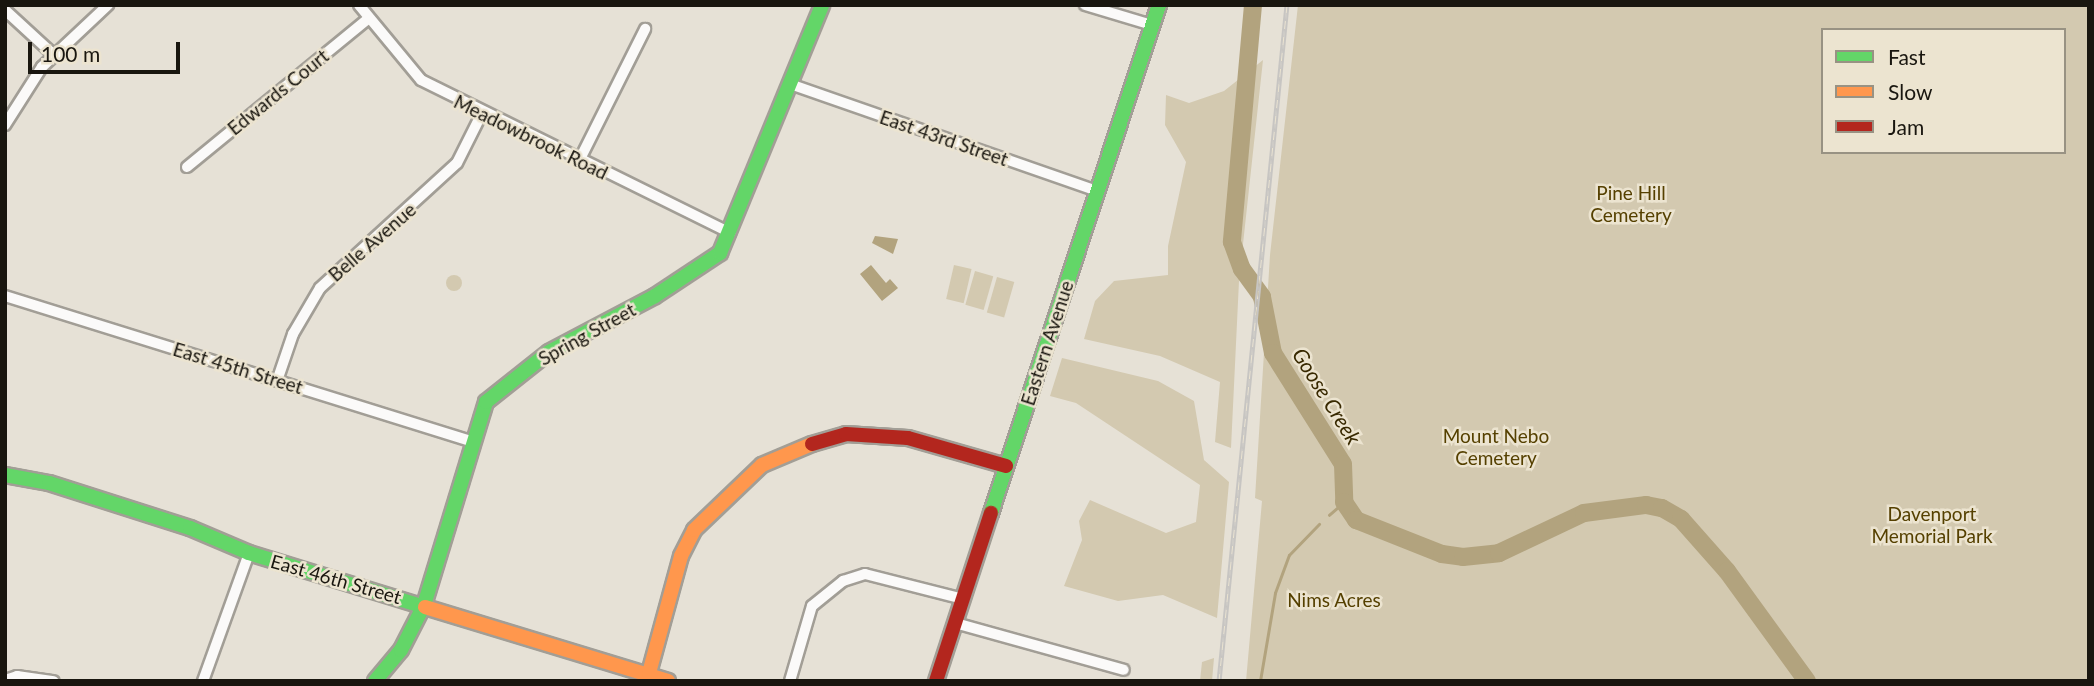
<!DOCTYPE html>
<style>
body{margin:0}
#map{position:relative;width:2094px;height:686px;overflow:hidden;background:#e6e1d6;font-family:Lato,sans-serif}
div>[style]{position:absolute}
.green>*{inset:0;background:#d3c9b0;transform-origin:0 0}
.round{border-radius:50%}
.water>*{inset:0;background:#b2a37e}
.stream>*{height:2.5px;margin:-1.25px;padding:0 1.25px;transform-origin:1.25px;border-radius:1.25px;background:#b2a37e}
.river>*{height:18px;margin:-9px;padding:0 9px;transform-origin:9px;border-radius:9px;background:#b2a37e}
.roads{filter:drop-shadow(2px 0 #a29e96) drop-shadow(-2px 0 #a29e96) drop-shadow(0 2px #a29e96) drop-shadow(0 -2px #a29e96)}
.street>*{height:10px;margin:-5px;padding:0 5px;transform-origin:5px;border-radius:5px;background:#fbfaf9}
.fast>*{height:14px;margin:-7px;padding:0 7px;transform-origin:7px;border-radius:7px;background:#63d668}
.slow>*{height:14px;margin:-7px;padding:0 7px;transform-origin:7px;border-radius:7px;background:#ff974d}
.jam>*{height:14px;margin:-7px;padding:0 7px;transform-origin:7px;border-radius:7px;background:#b3261e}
.rail>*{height:5px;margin-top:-2.5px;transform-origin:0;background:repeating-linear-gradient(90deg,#ece4d0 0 8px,#c7c5c2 0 16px);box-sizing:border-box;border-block:2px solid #c7c5c2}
span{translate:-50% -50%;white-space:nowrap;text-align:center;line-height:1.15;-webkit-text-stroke:5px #ece4d0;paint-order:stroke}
.street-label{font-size:19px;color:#19160f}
.park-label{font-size:19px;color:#554000}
.water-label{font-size:21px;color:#382900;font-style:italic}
.frame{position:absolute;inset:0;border:7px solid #19160f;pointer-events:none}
.legend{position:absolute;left:1821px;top:28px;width:245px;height:126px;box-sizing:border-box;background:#ece4d0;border:2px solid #989283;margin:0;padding:9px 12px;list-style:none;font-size:21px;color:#19160f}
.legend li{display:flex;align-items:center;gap:14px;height:35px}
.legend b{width:35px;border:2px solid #989283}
.scale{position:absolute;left:28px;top:42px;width:152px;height:32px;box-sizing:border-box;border:4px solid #19160f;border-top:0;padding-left:9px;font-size:21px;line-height:24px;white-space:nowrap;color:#19160f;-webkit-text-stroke:5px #ece4d0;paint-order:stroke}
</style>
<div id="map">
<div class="green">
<div style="clip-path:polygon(evenodd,1298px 5px,2089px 5px,2089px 681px,1246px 681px,1262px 501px,1255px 498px,1270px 255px,1298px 5px,1823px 30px,2064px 30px,2064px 152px,1823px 152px,1823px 30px)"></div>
<div style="clip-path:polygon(1263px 60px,1239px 281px,1231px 448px,1215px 442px,1220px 382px,1160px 356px,1084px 339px,1095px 301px,1114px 281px,1168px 275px,1168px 246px,1186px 162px,1165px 125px,1166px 95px,1189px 103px,1224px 91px)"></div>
<div style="left:954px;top:265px;width:18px;height:35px;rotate:13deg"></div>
<div style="left:975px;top:271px;width:19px;height:35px;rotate:16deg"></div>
<div class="round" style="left:446px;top:275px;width:16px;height:16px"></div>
<div style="left:997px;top:277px;width:18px;height:37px;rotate:16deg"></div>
<div style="clip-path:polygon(1062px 358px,1158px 381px,1194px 401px,1204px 460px,1229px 482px,1217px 618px,1163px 595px,1118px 601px,1064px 586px,1082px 540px,1079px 521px,1090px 500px,1166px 533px,1196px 522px,1200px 485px,1076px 403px,1050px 396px)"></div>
<div style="clip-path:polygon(1214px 658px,1212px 681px,1200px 681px,1202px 662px)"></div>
</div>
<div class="water">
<div style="clip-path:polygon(875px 236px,898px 239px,893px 254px,872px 243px)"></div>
<div style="clip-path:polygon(871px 265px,886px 283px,890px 279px,898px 288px,882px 301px,860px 274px)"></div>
</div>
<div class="stream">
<div style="left:1329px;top:515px;width:20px;rotate:-41deg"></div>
<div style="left:1260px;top:681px;width:89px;rotate:-80.3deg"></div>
<div style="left:1275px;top:593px;width:40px;rotate:-69.8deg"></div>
<div style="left:1289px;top:555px;width:43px;rotate:-45.9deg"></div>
</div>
<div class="river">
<div style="left:1253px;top:5px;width:238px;rotate:95.1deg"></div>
<div style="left:1232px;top:242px;width:29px;rotate:70deg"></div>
<div style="left:1242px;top:269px;width:34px;rotate:54deg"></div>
<div style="left:1262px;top:297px;width:57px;rotate:78.9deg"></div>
<div style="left:1273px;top:353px;width:131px;rotate:57.8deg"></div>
<div style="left:1343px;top:464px;width:38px;rotate:88deg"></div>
<div style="left:1344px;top:502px;width:22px;rotate:56deg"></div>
<div style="left:1356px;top:520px;width:92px;rotate:21.6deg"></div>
<div style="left:1442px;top:554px;width:21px;rotate:8deg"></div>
<div style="left:1463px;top:557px;width:36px;rotate:-6deg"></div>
<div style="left:1499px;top:553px;width:94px;rotate:-25.2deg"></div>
<div style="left:1584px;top:513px;width:63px;rotate:-7.4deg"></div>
<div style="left:1646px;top:505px;width:16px;rotate:11deg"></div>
<div style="left:1662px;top:508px;width:22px;rotate:30deg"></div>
<div style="left:1681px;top:519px;width:69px;rotate:48.5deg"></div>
<div style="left:1727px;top:571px;width:136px;rotate:54deg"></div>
</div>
<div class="roads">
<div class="street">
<div style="left:359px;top:5px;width:97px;rotate:50.4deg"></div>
<div style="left:421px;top:80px;width:345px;rotate:26.3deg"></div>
<div style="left:1085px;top:5px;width:70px;rotate:16.6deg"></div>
<div style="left:5px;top:10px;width:68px;rotate:42.6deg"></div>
<div style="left:790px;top:84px;width:326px;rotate:19.2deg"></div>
<div style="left:5px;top:125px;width:69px;rotate:-57.5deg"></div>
<div style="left:42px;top:67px;width:91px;rotate:-43.2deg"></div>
<div style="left:579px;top:161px;width:148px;rotate:-63.4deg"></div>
<div style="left:187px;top:167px;width:235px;rotate:-39.3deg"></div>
<div style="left:5px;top:296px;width:488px;rotate:17.3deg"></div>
<div style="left:277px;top:381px;width:50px;rotate:-71.2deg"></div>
<div style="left:293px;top:334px;width:53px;rotate:-59.6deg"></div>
<div style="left:320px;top:288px;width:185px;rotate:-42.4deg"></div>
<div style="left:457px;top:163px;width:56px;rotate:-63.4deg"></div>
<div style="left:955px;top:623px;width:175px;rotate:15.5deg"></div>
<div style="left:5px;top:680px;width:13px;rotate:-18deg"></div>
<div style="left:17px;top:676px;width:37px;rotate:8deg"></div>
<div style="left:203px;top:681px;width:136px;rotate:-70.2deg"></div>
<div style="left:790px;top:681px;width:78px;rotate:-73.7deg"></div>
<div style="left:812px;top:606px;width:40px;rotate:-39deg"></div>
<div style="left:843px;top:581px;width:23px;rotate:-18deg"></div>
<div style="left:865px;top:574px;width:101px;rotate:14.3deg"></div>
</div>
<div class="fast">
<div style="left:5px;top:475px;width:45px;rotate:10.3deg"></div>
<div style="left:49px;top:483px;width:148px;rotate:17.7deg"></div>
<div style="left:190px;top:528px;width:64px;rotate:23deg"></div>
<div style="left:249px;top:553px;width:184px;rotate:17.1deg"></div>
<div style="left:991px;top:513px;width:535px;rotate:-71.7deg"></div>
<div style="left:375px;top:681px;width:40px;rotate:-50deg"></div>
<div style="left:401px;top:650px;width:51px;rotate:-62.9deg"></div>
<div style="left:424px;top:605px;width:212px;rotate:-73deg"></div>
<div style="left:486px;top:402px;width:80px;rotate:-38.4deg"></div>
<div style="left:549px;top:352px;width:120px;rotate:-27.8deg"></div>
<div style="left:655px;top:296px;width:78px;rotate:-33.5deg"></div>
<div style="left:720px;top:253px;width:268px;rotate:-67.6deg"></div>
</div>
<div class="slow">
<div style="left:425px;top:607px;width:254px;rotate:16.9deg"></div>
<div style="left:649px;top:673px;width:121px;rotate:-74.7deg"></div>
<div style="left:681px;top:556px;width:29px;rotate:-63deg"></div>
<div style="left:694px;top:530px;width:94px;rotate:-43.7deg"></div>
<div style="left:762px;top:465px;width:54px;rotate:-22.8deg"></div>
</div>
<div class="jam">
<div style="left:812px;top:444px;width:35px;rotate:-16deg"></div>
<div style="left:846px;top:434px;width:62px;rotate:3.7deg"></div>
<div style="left:908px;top:438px;width:102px;rotate:15.9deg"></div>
<div style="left:936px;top:681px;width:177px;rotate:-71.9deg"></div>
</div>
</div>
<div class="rail">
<div style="left:1219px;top:681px;width:679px;rotate:-84.26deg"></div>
</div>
<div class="street-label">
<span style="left:278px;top:92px;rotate:-39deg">Edwards Court</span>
<span style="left:531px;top:137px;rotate:26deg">Meadowbrook Road</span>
<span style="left:944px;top:138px;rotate:19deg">East 43rd Street</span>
<span style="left:372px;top:242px;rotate:-41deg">Belle Avenue</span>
<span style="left:587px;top:334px;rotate:-29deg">Spring Street</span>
<span style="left:1047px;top:343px;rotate:-72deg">Eastern Avenue</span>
<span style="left:238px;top:368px;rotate:17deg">East 45th Street</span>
<span style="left:336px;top:579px;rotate:16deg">East 46th Street</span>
</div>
<div class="park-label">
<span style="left:1631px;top:204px">Pine Hill<br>Cemetery</span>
<span style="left:1496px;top:447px">Mount Nebo<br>Cemetery</span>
<span style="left:1932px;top:525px">Davenport<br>Memorial Park</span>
<span style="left:1334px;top:600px">Nims Acres</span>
</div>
<div class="water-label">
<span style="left:1327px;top:396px;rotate:58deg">Goose Creek</span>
</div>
<div class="frame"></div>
<ul class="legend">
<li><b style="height:9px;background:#63d668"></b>Fast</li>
<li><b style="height:9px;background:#ff974d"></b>Slow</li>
<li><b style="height:9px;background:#b3261e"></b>Jam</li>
</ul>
<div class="scale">100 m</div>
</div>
